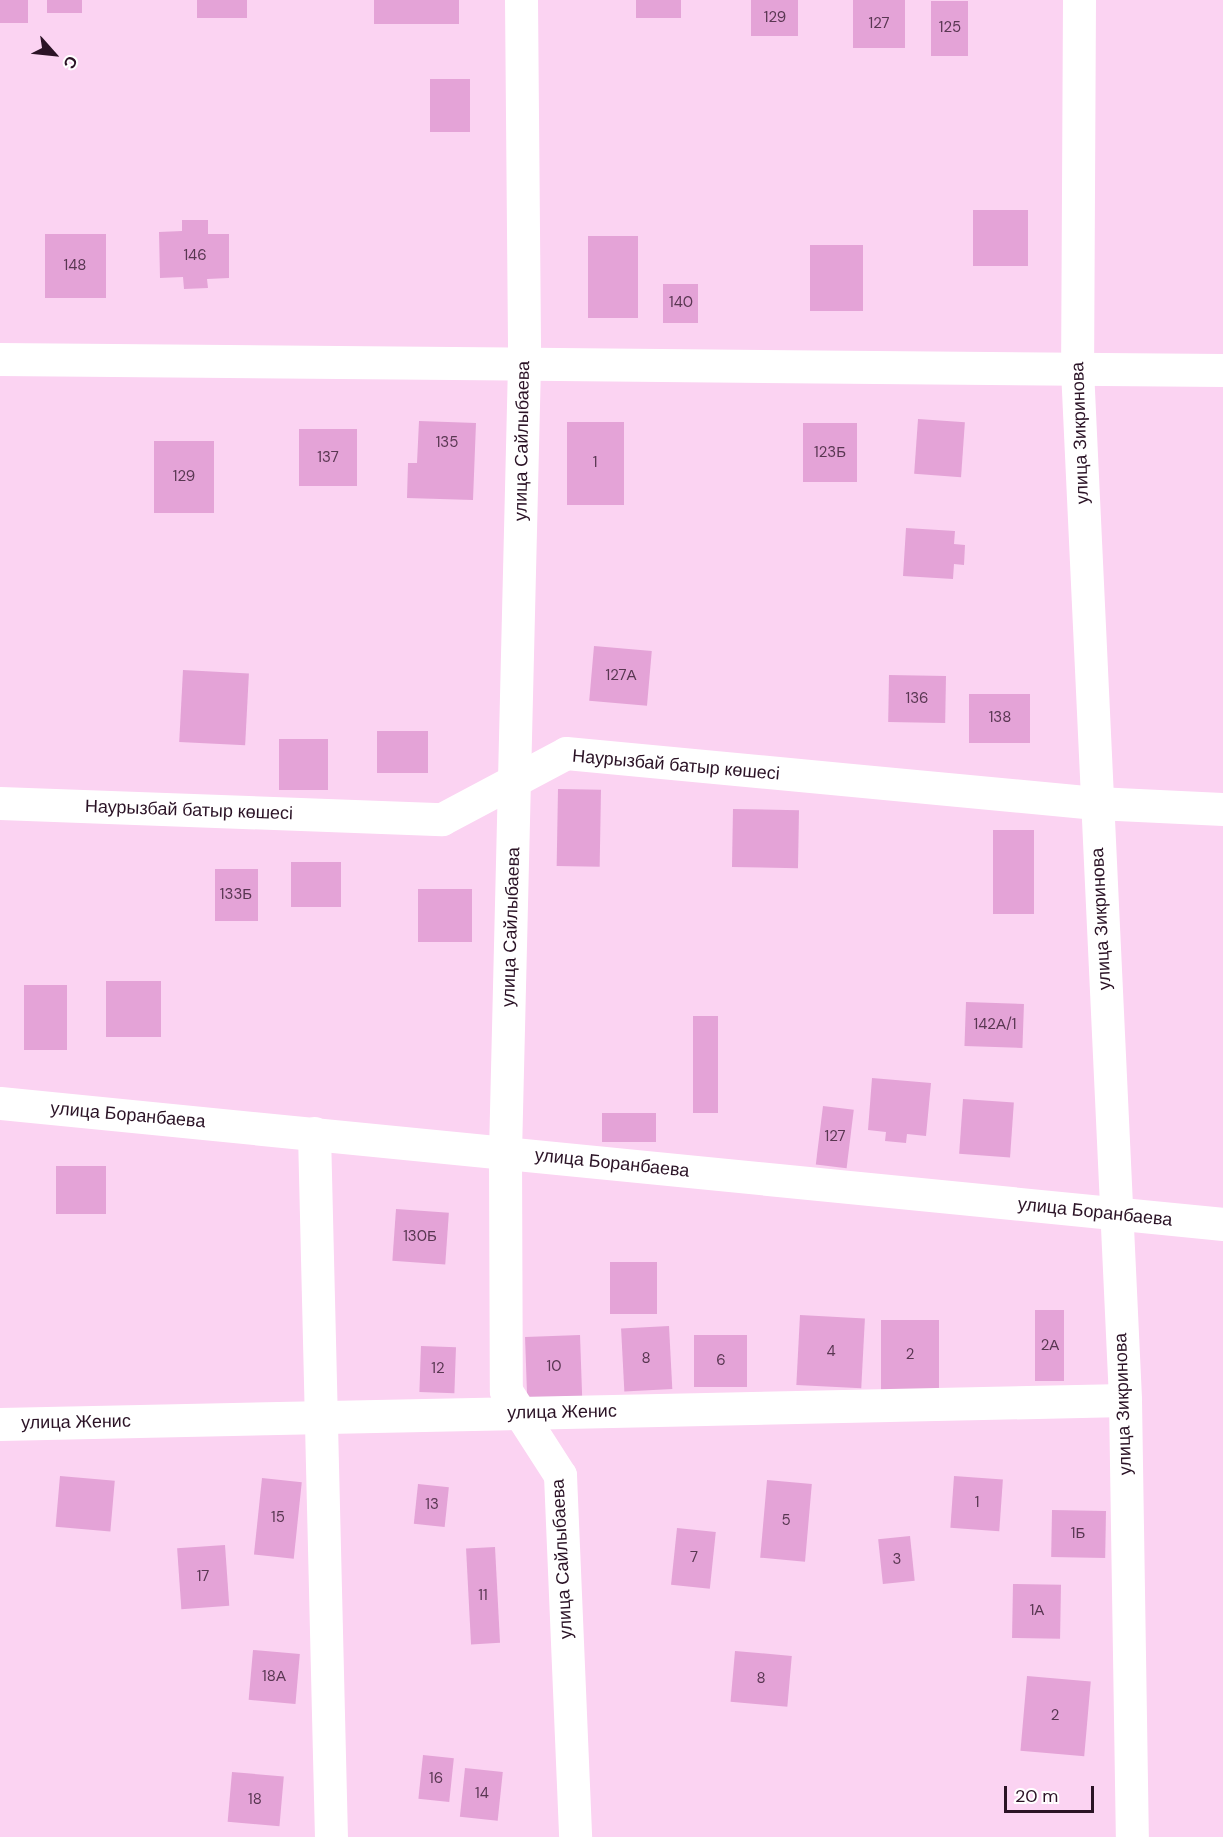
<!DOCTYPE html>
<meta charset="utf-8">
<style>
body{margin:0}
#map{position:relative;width:1223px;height:1837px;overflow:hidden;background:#fbd3f2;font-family:"DM Sans",sans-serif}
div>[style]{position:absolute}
.building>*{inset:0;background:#e4a3d7;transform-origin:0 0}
.minor>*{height:33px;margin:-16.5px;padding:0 16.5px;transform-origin:16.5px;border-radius:16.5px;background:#fff}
span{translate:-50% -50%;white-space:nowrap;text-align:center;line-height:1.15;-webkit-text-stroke:6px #fff;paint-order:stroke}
.number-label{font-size:15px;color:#593752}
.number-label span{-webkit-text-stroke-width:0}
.street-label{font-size:18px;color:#2b1326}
.north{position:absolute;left:24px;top:24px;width:60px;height:60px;-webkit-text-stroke:4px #fff;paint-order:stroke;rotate:117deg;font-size:16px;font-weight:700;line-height:24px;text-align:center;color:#2b1326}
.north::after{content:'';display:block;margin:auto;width:21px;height:27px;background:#2b1326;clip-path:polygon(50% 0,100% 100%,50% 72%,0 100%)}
.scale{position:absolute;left:1004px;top:1786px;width:90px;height:27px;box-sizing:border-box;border:3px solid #2b1326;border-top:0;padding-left:8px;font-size:18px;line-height:21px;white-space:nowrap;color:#2b1326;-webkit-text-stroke:4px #fff;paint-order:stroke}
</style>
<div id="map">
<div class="building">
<div style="left:0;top:0;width:28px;height:23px"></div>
<div style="left:47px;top:0;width:35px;height:13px"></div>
<div style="left:197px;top:0;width:50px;height:18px"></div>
<div style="left:374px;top:0;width:85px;height:24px"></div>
<div style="left:636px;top:0;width:45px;height:18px"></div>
<div style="left:751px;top:0;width:47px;height:36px"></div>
<div style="left:853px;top:0;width:52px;height:48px"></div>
<div style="left:931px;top:1px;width:37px;height:55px"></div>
<div style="left:430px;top:79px;width:40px;height:53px"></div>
<div style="left:973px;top:210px;width:55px;height:56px"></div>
<div style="clip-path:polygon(182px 220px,208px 220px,208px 234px,229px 234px,229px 278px,207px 279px,208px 288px,184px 289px,183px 277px,160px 278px,159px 232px,182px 231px)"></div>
<div style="left:45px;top:234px;width:61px;height:64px"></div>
<div style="left:588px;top:236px;width:50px;height:82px"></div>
<div style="left:863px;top:245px;width:66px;height:53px;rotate:90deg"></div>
<div style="left:663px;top:284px;width:35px;height:39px"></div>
<div style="left:918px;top:419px;width:47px;height:55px;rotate:4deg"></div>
<div style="clip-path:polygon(419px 421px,476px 423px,473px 500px,407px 498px,408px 463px,417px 463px)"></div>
<div style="left:567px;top:422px;width:57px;height:83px"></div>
<div style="left:803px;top:423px;width:54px;height:59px"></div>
<div style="left:299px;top:429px;width:58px;height:57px"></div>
<div style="left:154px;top:441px;width:60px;height:72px"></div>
<div style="clip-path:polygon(906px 528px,955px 531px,954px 544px,965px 545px,964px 565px,954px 564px,953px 579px,903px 576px)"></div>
<div style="left:594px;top:646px;width:58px;height:55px;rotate:5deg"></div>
<div style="left:183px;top:670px;width:66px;height:72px;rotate:3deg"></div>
<div style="left:889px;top:675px;width:57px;height:47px;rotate:1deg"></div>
<div style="left:969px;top:694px;width:61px;height:49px"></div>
<div style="left:377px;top:731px;width:51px;height:42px"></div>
<div style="left:328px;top:739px;width:51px;height:49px;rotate:90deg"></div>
<div style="left:558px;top:789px;width:43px;height:77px;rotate:1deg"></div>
<div style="left:733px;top:809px;width:66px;height:58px;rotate:1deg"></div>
<div style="left:993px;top:830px;width:41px;height:84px"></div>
<div style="left:291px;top:862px;width:50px;height:45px"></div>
<div style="left:215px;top:869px;width:43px;height:52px"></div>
<div style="left:418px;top:889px;width:54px;height:53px"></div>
<div style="left:106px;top:981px;width:55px;height:56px"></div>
<div style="left:24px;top:985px;width:43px;height:65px"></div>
<div style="left:966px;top:1002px;width:58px;height:44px;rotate:2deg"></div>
<div style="left:693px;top:1016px;width:25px;height:97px"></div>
<div style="clip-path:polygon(872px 1078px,931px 1083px,926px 1136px,907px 1134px,906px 1143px,885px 1141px,886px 1132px,868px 1130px)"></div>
<div style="left:963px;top:1099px;width:51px;height:55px;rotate:4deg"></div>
<div style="left:823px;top:1106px;width:31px;height:59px;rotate:7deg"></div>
<div style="left:656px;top:1113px;width:29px;height:54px;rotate:90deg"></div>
<div style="left:56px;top:1166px;width:50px;height:48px"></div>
<div style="left:396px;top:1209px;width:53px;height:52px;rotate:4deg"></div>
<div style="left:610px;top:1262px;width:47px;height:52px"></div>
<div style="left:1064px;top:1310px;width:71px;height:29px;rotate:90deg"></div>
<div style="left:800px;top:1315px;width:65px;height:70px;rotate:3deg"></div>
<div style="left:881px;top:1320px;width:58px;height:70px"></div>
<div style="left:669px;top:1326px;width:63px;height:48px;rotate:87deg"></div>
<div style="left:580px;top:1335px;width:61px;height:55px;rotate:88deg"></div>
<div style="left:694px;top:1335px;width:53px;height:52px"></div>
<div style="left:421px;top:1346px;width:35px;height:46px;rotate:2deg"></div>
<div style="left:60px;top:1476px;width:55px;height:51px;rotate:5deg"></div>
<div style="left:954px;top:1476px;width:49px;height:52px;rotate:4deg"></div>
<div style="left:262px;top:1478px;width:40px;height:77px;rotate:6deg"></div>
<div style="left:767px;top:1480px;width:45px;height:78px;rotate:5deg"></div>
<div style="left:418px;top:1484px;width:31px;height:40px;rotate:6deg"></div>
<div style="left:1052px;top:1510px;width:54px;height:47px;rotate:1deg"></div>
<div style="left:677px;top:1528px;width:39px;height:57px;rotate:6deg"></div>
<div style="left:910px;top:1536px;width:45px;height:32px;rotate:84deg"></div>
<div style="left:225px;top:1545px;width:61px;height:48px;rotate:86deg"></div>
<div style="left:495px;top:1547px;width:96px;height:29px;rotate:87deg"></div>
<div style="left:1013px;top:1584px;width:48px;height:54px;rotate:1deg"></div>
<div style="left:253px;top:1650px;width:47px;height:50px;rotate:5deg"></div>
<div style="left:735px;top:1651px;width:57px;height:51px;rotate:5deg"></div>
<div style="left:1027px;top:1676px;width:64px;height:75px;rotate:5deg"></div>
<div style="left:423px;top:1755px;width:31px;height:44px;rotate:6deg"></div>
<div style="left:465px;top:1768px;width:38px;height:49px;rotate:6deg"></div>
<div style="left:232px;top:1772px;width:52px;height:50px;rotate:5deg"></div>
</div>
<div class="minor">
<div style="left:521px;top:0;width:364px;rotate:89.5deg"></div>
<div style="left:524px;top:364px;width:788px;rotate:91.38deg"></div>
<div style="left:505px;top:1152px;width:239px;rotate:89.8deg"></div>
<div style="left:506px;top:1391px;width:100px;rotate:57.3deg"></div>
<div style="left:560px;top:1475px;width:362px;rotate:87.6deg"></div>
<div style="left:1079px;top:0;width:369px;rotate:90.3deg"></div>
<div style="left:1077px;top:369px;width:1032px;rotate:87.33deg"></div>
<div style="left:1125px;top:1400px;width:437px;rotate:89.1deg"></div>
<div style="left:0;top:359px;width:1223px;rotate:0.52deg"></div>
<div style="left:0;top:803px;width:442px;rotate:2.1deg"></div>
<div style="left:442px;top:819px;width:140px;rotate:-28deg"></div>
<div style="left:566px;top:753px;width:532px;rotate:5.39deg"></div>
<div style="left:1096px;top:803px;width:127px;rotate:2.7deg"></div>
<div style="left:0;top:1103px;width:1229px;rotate:5.65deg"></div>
<div style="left:314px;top:1133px;width:704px;rotate:88.62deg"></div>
<div style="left:0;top:1424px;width:1125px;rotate:-1.22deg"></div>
</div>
<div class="number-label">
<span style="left:775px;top:18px">129</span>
<span style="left:879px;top:24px">127</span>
<span style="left:950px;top:28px">125</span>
<span style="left:195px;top:256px">146</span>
<span style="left:75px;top:266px">148</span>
<span style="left:681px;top:303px">140</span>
<span style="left:447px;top:443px">135</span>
<span style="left:830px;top:453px">123Б</span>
<span style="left:328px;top:458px">137</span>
<span style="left:595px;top:463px">1</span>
<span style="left:184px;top:477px">129</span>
<span style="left:621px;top:676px">127А</span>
<span style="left:917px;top:699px">136</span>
<span style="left:1000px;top:718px">138</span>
<span style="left:236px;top:895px">133Б</span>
<span style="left:995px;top:1025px">142А/1</span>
<span style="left:835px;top:1137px">127</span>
<span style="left:420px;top:1237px">130Б</span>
<span style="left:1050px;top:1346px">2А</span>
<span style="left:831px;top:1352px">4</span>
<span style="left:910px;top:1355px">2</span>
<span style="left:646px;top:1359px">8</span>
<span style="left:721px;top:1361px">6</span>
<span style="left:554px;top:1367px">10</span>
<span style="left:438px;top:1369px">12</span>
<span style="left:977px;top:1503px">1</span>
<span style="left:432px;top:1505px">13</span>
<span style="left:278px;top:1518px">15</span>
<span style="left:786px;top:1521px">5</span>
<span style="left:1078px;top:1534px">1Б</span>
<span style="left:694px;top:1558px">7</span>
<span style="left:897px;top:1560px">3</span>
<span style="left:203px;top:1577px">17</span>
<span style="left:483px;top:1596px">11</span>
<span style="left:1037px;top:1611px">1А</span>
<span style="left:274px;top:1677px">18А</span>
<span style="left:761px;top:1679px">8</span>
<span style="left:1055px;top:1716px">2</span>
<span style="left:436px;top:1779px">16</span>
<span style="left:482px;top:1794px">14</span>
<span style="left:255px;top:1800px">18</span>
</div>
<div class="street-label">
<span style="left:1080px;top:433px;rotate:-92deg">улица Зикринова</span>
<span style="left:522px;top:441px;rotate:-89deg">улица Сайлыбаева</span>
<span style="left:676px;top:765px;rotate:5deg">Наурызбай батыр көшесі</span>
<span style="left:189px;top:810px;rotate:2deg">Наурызбай батыр көшесі</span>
<span style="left:1101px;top:919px;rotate:-93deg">улица Зикринова</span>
<span style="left:511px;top:927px;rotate:-88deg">улица Сайлыбаева</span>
<span style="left:128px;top:1115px;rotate:5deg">улица Боранбаева</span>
<span style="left:612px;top:1163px;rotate:6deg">улица Боранбаева</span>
<span style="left:1095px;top:1212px;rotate:6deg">улица Боранбаева</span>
<span style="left:1123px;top:1404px;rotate:-92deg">улица Зикринова</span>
<span style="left:562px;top:1412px;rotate:-1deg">улица Женис</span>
<span style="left:76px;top:1422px;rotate:-1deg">улица Женис</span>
<span style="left:562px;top:1559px;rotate:-93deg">улица Сайлыбаева</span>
</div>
<div class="north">С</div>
<div class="scale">20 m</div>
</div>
